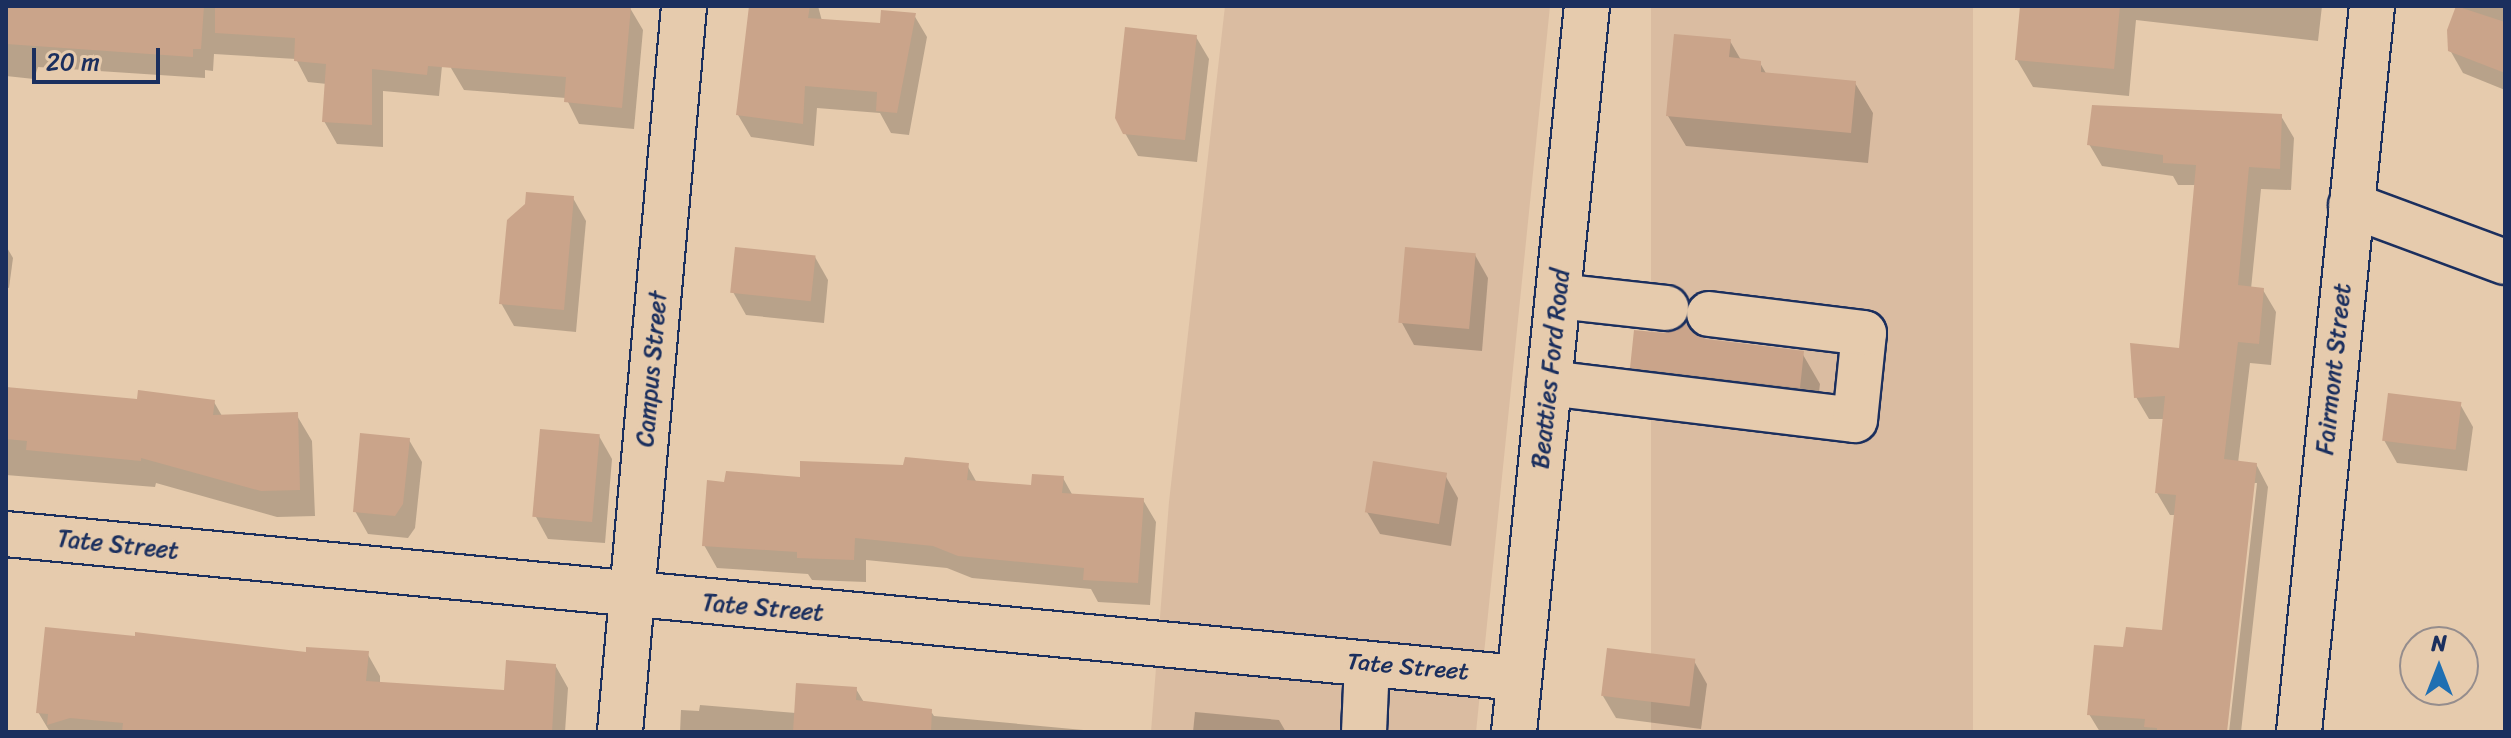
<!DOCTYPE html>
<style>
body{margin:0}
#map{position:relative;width:2511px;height:738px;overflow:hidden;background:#e6cbad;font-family:Sriracha,sans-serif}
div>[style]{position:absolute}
.built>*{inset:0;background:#dabca1;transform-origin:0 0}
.shadow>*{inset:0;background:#0003}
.building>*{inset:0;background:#caa48a;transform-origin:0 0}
.roads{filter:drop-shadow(2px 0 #1b2f5e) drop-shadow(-2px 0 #1b2f5e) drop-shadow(0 2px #1b2f5e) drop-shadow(0 -2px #1b2f5e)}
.minor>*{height:44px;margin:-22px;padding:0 22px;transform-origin:22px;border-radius:22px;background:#e6cbad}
.major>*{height:44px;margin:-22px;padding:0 22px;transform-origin:22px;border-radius:22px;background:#e6cbad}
span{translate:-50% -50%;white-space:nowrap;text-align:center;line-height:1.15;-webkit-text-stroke:6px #e6cbad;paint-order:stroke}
.street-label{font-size:24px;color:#1b2f5e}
.frame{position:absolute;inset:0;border:8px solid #1b2f5e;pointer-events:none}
.north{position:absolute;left:2399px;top:626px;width:80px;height:80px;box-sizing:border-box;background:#e6cbad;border:2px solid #958d8d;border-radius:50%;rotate:0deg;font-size:22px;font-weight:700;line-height:32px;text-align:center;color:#1b2f5e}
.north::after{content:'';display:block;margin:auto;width:28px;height:36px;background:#1f6fb2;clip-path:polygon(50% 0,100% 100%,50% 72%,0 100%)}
.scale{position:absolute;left:32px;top:48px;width:128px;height:36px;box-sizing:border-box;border:4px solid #1b2f5e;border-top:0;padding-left:10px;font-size:24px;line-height:28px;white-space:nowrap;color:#1b2f5e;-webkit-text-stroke:6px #e6cbad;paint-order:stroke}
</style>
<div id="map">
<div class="built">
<div style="clip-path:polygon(1225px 6px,1550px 6px,1476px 732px,1151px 732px,1169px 502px)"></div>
<div style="left:1651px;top:6px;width:322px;height:730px"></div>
</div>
<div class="shadow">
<div style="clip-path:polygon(6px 6px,448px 6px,439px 96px,383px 91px,383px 147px,337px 144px,324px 121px,327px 84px,308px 82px,296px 59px,214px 54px,213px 71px,205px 70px,205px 78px,38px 67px,34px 79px,6px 76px)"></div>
<div style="clip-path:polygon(480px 6px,630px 8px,643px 30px,634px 129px,579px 124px,566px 98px,464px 90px,451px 68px)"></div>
<div style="clip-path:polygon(751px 6px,818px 6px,822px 21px,882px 25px,914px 15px,927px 37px,909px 135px,891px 133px,880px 113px,817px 108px,814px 146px,751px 137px,738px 115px)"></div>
<div style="clip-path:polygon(2022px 6px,2322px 6px,2318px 41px,2136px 20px,2129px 96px,2033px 87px,2017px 60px)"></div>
<div style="clip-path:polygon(2458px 6px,2505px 6px,2505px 90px,2463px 73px,2450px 50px,2449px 31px)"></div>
<div style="clip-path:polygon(1196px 37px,1209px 59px,1197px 162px,1138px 156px,1125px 133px)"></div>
<div style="clip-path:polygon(1730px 41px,1741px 60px,1760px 63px,1767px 75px,1855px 83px,1873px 113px,1868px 163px,1686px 146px,1668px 116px)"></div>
<div style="clip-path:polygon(2281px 116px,2294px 138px,2291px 190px,2261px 189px,2251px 289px,2263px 290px,2276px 312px,2271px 365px,2250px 363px,2238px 463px,2256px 464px,2268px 487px,2241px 732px,2229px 732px,2257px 483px,2253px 483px,2225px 732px,2100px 732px,2089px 714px,2125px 649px,2164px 632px,2176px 515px,2170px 515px,2157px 493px,2164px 419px,2149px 419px,2136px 397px,2181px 351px,2196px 185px,2178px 185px,2173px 176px,2102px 166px,2089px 144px)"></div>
<div style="clip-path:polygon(573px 198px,586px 221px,576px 332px,514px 326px,501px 303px,527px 205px)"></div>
<div style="clip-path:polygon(6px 246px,13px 258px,9px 288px,6px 287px)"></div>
<div style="clip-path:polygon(1475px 255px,1488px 278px,1482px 351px,1414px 345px,1402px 323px)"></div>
<div style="clip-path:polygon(815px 257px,828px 280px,824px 323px,746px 315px,733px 292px)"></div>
<div style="clip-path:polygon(1678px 332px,1705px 341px,1802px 353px,1820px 384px,1816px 418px,1650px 398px,1632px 367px,1664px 335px)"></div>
<div style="clip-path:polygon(6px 389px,138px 401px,214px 402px,222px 416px,296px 414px,312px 441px,315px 516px,277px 517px,156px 483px,155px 487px,6px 475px)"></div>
<div style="clip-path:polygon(2460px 404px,2473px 427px,2467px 471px,2397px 463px,2384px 440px)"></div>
<div style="clip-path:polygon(599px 436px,612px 459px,605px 543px,548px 539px,536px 517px)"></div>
<div style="clip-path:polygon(409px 440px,422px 462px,415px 528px,408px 538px,368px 534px,355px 511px)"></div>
<div style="clip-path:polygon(967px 465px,977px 483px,1033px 487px,1063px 478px,1073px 496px,1143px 500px,1156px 522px,1150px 605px,1098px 602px,1091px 589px,972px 578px,947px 568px,866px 560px,866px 582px,812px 580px,808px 574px,717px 568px,704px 545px,802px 480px,904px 467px)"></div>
<div style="clip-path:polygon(1445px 475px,1458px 498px,1451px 546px,1380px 534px,1367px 512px)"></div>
<div style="clip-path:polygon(367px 653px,380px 676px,380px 684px,506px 692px,555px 665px,568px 688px,565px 732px,50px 732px,38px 712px,308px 654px)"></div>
<div style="clip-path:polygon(1694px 661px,1707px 684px,1701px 729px,1616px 718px,1603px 696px)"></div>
<div style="clip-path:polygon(856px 689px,865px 704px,932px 713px,934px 716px,1105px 732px,680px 732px,681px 710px,699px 711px,700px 705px,796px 713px)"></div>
<div style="clip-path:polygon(1195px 712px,1279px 720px,1286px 732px,1193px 732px)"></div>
</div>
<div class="building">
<div style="clip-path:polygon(6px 6px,204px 6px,201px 49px,193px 49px,193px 57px,6px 44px)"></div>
<div style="clip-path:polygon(215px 6px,631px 6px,622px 108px,564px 102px,566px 77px,428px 66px,427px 75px,372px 69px,372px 125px,322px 122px,326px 64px,294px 61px,295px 38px,215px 33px)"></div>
<div style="clip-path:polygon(749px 6px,810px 6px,808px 18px,880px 23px,881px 10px,916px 13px,897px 113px,876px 111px,877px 92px,805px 86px,803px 124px,736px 115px)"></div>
<div style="clip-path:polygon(2020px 6px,2120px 6px,2114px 69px,2015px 60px)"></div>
<div style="clip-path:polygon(2456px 6px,2505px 22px,2505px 73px,2448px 51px,2447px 30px)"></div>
<div style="clip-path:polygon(1125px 27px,1197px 35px,1185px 140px,1123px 134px,1115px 118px)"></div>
<div style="clip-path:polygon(1674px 34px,1731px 39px,1729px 57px,1761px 61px,1761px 72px,1856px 81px,1851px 133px,1666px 116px)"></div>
<div style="clip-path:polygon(2092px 105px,2282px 114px,2280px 169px,2249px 167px,2238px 285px,2264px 288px,2259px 344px,2238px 342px,2224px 459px,2257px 463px,2227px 732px,2157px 732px,2157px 728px,2144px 727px,2145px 719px,2087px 715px,2094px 645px,2123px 647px,2126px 627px,2162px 630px,2176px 495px,2155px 493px,2165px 396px,2134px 398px,2130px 343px,2179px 348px,2196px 165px,2163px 163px,2163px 155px,2087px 145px)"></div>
<div style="clip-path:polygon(526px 192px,574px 196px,564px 310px,499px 304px,507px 220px,525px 204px)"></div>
<div style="left:735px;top:247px;width:81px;height:46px;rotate:6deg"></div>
<div style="left:1405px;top:247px;width:71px;height:76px;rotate:5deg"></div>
<div style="clip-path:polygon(1686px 323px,1693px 333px,1706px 339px,1804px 351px,1800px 388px,1630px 368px,1634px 330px,1664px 333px,1677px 330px)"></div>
<div style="clip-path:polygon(6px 387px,137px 399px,138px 390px,215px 400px,213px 415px,298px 412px,300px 490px,261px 491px,141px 458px,141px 461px,26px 450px,27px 441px,6px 439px)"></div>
<div style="left:2388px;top:393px;width:74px;height:48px;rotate:7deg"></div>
<div style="left:540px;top:429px;width:60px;height:88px;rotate:5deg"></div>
<div style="clip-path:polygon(360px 433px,410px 438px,403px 504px,395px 516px,353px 512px)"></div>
<div style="clip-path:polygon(905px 457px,969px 463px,967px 480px,1031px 485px,1032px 474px,1064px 476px,1062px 493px,1144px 498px,1138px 583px,1083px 580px,1084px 568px,958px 556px,933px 546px,855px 538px,854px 560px,797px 558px,797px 552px,702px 546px,707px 480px,724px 482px,726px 471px,800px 477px,800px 461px,903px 465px)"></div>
<div style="left:1373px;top:461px;width:75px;height:52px;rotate:9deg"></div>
<div style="clip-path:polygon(45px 627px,135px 636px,135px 632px,306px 652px,306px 647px,369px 651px,366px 681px,504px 690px,506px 660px,556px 664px,552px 732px,122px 732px,123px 723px,70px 718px,47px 725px,48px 714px,36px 713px)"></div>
<div style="left:1607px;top:648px;width:89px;height:48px;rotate:7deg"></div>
<div style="clip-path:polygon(796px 683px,857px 687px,856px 700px,932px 709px,931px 732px,793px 732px)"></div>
</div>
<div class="roads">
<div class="minor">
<div style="left:2351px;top:205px;width:164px;rotate:20.3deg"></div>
<div style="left:1558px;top:296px;width:109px;rotate:6.3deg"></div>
<div style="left:1549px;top:383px;width:308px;rotate:6.9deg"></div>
<div style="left:1855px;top:420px;width:87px;rotate:-84.1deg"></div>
<div style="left:1864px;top:333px;width:156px;rotate:-173deg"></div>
<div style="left:6px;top:534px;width:1520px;rotate:5.44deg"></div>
<div style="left:620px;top:732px;width:729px;rotate:-84.96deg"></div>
<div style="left:1364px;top:732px;width:68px;rotate:-87.5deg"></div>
<div style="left:2299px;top:732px;width:730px;rotate:-84.26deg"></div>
</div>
<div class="major">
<div style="left:1514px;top:732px;width:730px;rotate:-84.26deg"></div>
</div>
</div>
<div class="street-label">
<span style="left:652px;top:369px;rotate:-85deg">Campus Street</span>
<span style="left:1551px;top:369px;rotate:-84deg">Beatties Ford Road</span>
<span style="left:2334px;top:369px;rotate:-84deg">Fairmont Street</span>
<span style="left:118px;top:545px;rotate:6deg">Tate Street</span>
<span style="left:763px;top:608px;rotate:5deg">Tate Street</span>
<span style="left:1408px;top:667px;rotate:5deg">Tate Street</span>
</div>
<div class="frame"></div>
<div class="north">N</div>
<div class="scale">20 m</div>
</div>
